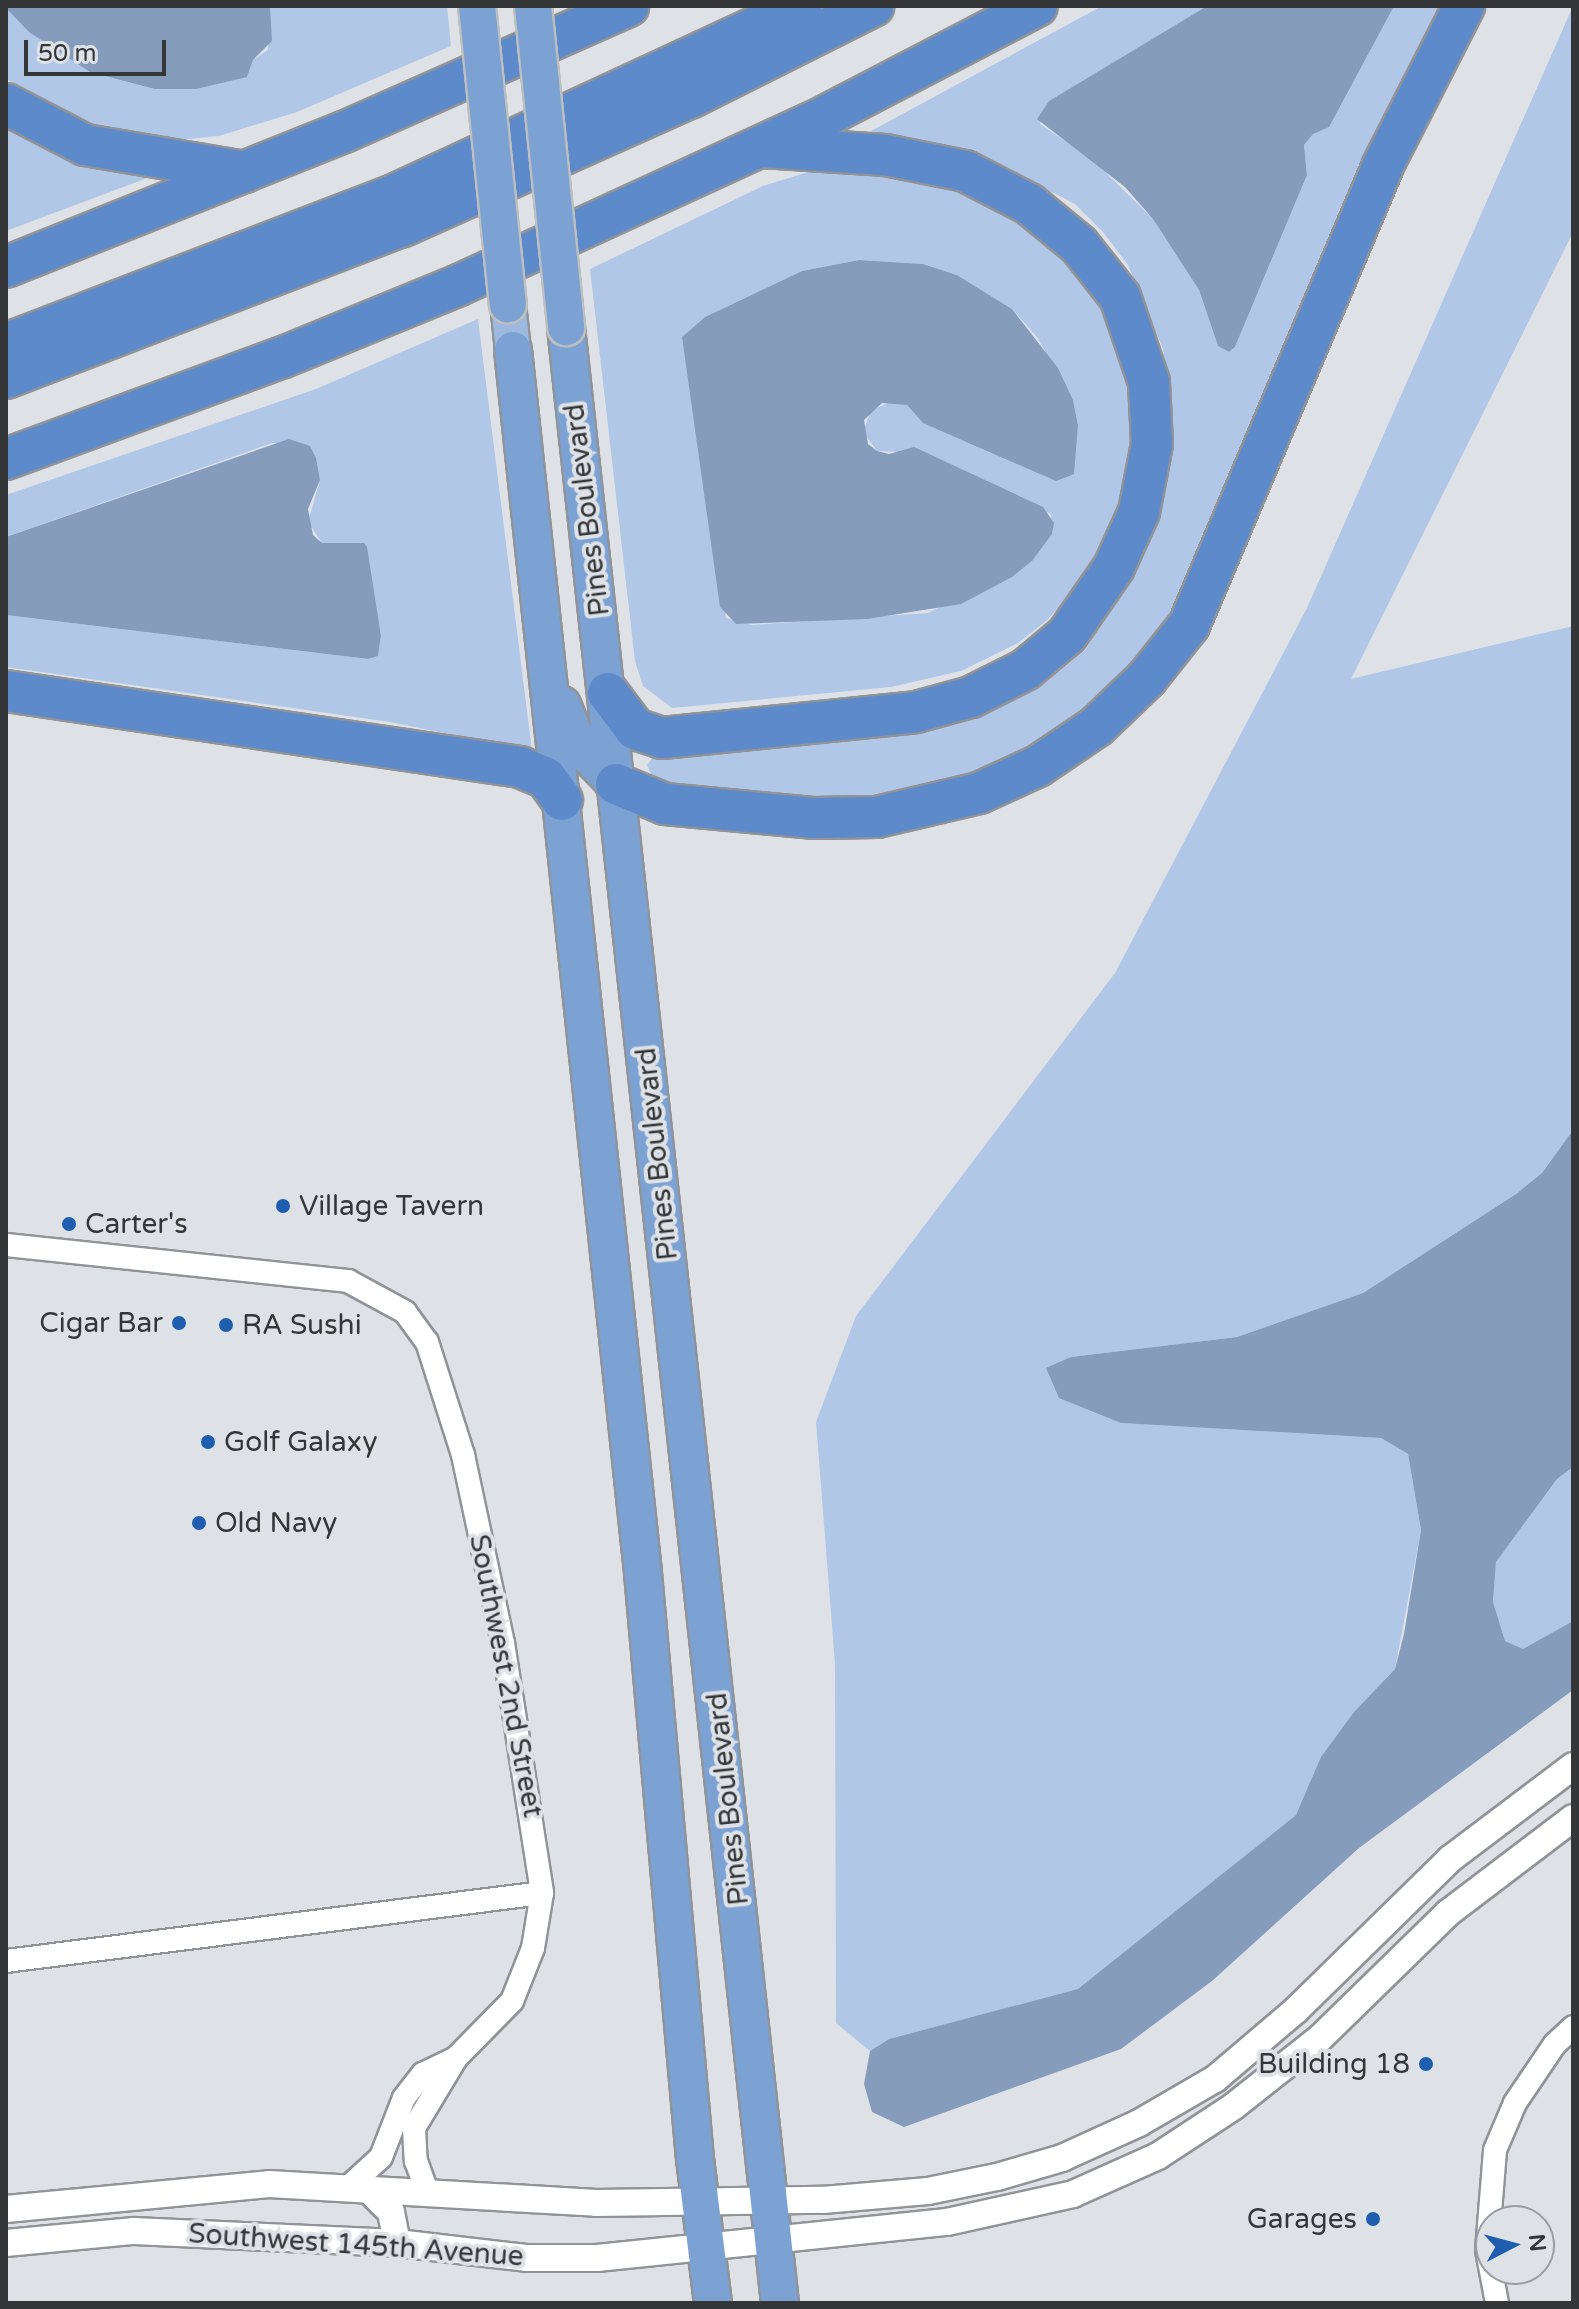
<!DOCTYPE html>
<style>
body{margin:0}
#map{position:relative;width:1579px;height:2309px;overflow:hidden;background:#dee2e7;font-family:"Varela Round",sans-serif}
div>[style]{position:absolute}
.green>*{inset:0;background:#b1c7e7}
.water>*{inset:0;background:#859cbc}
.roads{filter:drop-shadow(2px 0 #909398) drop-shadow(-2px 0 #909398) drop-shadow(0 2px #909398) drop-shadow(0 -2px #909398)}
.minor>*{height:22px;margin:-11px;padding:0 11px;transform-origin:11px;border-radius:11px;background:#fff}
.tertiary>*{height:26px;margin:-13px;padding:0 13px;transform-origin:13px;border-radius:13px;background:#fff}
.primary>*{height:34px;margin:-17px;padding:0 17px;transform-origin:17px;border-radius:17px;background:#9db9df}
.trunk>*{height:36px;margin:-18px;padding:0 18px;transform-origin:18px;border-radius:18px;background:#7ca2d4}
.motorway>*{height:40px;margin:-20px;padding:0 20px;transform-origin:20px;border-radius:20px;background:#5c8aca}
.bridges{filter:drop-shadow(2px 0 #bebfbf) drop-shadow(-2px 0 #bebfbf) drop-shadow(0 2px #bebfbf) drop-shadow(0 -2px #bebfbf)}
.trunk-bridge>*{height:36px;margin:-18px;padding:0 18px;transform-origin:18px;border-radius:18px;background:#7ca2d4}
.dots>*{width:22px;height:22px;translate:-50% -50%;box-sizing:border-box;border:4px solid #dee2e7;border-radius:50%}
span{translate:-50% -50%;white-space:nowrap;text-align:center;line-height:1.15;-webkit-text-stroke:8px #dee2e7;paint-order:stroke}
.street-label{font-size:28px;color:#343638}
.poi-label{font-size:28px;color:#343638}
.left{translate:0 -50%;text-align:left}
.right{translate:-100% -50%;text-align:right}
.frame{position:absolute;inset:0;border:8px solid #343638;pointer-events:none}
.north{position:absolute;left:1475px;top:2205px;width:80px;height:80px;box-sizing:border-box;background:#dee2e7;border:2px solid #9a9da1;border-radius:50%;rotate:84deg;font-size:22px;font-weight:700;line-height:32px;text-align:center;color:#343638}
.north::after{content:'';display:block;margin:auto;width:28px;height:36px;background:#1f5daf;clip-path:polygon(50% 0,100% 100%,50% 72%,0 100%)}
.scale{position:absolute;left:24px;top:40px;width:142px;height:36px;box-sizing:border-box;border:4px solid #343638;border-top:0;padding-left:10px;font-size:24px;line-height:28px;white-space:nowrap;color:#343638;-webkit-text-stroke:6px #dee2e7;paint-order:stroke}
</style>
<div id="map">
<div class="green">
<div style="clip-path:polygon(270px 6px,447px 6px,451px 46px,297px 112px,219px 136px,179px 140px,103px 133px,6px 79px,6px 8px,54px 51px,247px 77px,253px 60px,268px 50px)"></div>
<div style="clip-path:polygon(1102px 6px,1207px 6px,1049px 101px,1040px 124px,1092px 159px,1153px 219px,1199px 290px,1218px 346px,1229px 352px,1235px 347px,1307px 175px,1304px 145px,1394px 6px,1443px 6px,1384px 115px,1168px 625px,1124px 685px,1019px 763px,876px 804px,654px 781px,647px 765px,654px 756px,903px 734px,979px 717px,1061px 670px,1086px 649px,1136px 564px,1170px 440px,1170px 395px,1163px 349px,1128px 265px,1103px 232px,1075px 204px,1054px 193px,860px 137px)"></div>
<div style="clip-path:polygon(1573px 6px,1573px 232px,1351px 679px,1573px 626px,1573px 1130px,1542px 1173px,1516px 1194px,1363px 1293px,1237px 1337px,1071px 1357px,1121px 1423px,1381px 1438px,1408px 1454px,1421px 1530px,1395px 1669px,1354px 1712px,1322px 1757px,1296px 1815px,1079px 1989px,889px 2039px,870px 2051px,836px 2023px,835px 1664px,816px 1422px,856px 1316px,1115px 973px,1307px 608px)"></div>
<div style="clip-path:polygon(6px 121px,174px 168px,6px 231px)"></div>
<div style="clip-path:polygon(evenodd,818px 169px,940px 176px,1036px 223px,1109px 314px,1127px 368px,1134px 437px,1117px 519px,1071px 595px,1046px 621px,1018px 643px,961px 671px,891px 687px,672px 708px,643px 686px,635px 661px,590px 269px,763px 186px,818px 169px,859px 260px,923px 264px,957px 275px,1012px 309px,1037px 337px,1073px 400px,1078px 425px,923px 423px,907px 405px,894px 401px,871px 410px,863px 432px,877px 451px,902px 452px,1051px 514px,1052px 534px,1033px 560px,928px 613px,752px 625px,726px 618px,682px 337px,705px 317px,802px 271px,859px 260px)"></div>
<div style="clip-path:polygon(478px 319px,532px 751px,390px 722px,6px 667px,6px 615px,368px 659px,378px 656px,381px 636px,363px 543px,322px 543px,308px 522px,320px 480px,310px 446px,272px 443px,6px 537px,6px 495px,316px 389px)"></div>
<div style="clip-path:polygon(1573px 1467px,1573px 1621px,1523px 1650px,1505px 1641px,1493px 1603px,1496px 1562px,1557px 1479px)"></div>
</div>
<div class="water">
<div style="clip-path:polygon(270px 6px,272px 41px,253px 60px,247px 77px,196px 89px,155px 89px,90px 72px,29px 32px,6px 8px)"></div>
<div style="clip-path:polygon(1207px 6px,1394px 6px,1329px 127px,1313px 134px,1304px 145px,1307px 175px,1235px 347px,1229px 352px,1218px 346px,1199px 290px,1153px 219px,1125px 187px,1037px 119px,1049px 101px)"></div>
<div style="clip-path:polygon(859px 260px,923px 264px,957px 275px,1012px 309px,1058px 368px,1073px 400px,1078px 425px,1074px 474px,1056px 481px,923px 423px,907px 405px,882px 403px,864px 420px,868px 444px,877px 451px,889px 454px,914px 447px,1043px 507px,1054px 523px,1052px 534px,1033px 560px,1012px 577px,961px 604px,867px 619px,736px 624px,720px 607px,682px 337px,705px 317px,802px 271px)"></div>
<div style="clip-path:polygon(289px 439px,310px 446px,316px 458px,320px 480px,308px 509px,313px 535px,322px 543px,364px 543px,367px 547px,381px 636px,378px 656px,368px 659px,6px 615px,6px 537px)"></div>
<div style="clip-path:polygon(1573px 1130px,1573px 1467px,1557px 1479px,1496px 1562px,1493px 1602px,1505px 1641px,1523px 1649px,1573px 1621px,1573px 1690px,1359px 1848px,1212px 1981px,1121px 2049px,904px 2127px,872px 2112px,864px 2084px,870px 2051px,889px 2039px,1078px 1989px,1296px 1815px,1321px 1757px,1354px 1712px,1395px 1669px,1404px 1634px,1421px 1530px,1408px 1454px,1381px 1438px,1121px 1423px,1059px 1398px,1046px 1368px,1071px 1357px,1237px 1337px,1363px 1293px,1516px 1194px,1542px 1173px)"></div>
</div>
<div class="roads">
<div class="minor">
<div style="left:6px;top:1245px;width:344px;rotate:6deg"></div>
<div style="left:348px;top:1281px;width:65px;rotate:28.5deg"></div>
<div style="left:405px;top:1312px;width:37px;rotate:54deg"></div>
<div style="left:427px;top:1342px;width:119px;rotate:72.3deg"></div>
<div style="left:463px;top:1455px;width:192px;rotate:78deg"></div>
<div style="left:503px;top:1643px;width:253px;rotate:81.1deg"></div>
<div style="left:542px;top:1893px;width:56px;rotate:99.3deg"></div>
<div style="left:533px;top:1948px;width:57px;rotate:111.6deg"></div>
<div style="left:512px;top:2001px;width:80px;rotate:134.5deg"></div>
<div style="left:456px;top:2058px;width:82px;rotate:121deg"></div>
<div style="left:414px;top:2128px;width:33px;rotate:87deg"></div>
<div style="left:416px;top:2161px;width:35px;rotate:70deg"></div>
<div style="left:6px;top:1961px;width:540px;rotate:-7.23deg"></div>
<div style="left:346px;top:2189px;width:47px;rotate:-42.4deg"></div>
<div style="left:381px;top:2157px;width:63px;rotate:-68.7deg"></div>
<div style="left:404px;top:2098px;width:31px;rotate:-52deg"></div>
<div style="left:423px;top:2074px;width:37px;rotate:-26deg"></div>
<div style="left:1497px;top:2303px;width:54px;rotate:-100.7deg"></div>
<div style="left:1487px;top:2250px;width:100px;rotate:-85.4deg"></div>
<div style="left:1495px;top:2150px;width:51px;rotate:-66.9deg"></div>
<div style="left:1515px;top:2103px;width:71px;rotate:-55.9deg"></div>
<div style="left:1555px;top:2044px;width:25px;rotate:-43deg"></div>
</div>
<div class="tertiary">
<div style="left:369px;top:2190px;width:31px;rotate:45deg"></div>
<div style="left:391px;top:2212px;width:32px;rotate:79deg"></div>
<div style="left:6px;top:2209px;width:264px;rotate:-5.4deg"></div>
<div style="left:269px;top:2184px;width:328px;rotate:3.3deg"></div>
<div style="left:596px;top:2203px;width:227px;rotate:-0.8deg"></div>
<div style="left:823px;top:2200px;width:105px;rotate:-4.9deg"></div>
<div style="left:928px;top:2191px;width:70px;rotate:-11.5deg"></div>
<div style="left:997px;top:2177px;width:68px;rotate:-16.3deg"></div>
<div style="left:1062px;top:2158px;width:85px;rotate:-24.4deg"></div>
<div style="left:1139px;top:2123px;width:88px;rotate:-30.1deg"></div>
<div style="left:1215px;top:2079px;width:106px;rotate:-40.4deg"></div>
<div style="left:1296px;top:2010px;width:216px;rotate:-44.4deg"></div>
<div style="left:1450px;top:1859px;width:154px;rotate:-37.1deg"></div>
<div style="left:6px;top:2243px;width:129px;rotate:-5.4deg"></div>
<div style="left:134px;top:2231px;width:263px;rotate:2.6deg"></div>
<div style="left:397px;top:2243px;width:130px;rotate:6.6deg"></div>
<div style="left:526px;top:2258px;width:71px"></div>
<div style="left:597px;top:2258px;width:352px;rotate:-5.9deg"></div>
<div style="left:947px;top:2222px;width:129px;rotate:-12.5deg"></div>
<div style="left:1073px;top:2194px;width:93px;rotate:-24.1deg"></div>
<div style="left:1158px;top:2156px;width:91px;rotate:-33.3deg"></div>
<div style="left:1234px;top:2106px;width:110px;rotate:-38.3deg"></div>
<div style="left:1320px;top:2038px;width:179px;rotate:-44.3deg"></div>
<div style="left:1448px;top:1913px;width:157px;rotate:-37.2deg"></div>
</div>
<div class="primary">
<div style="left:508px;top:304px;width:46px;rotate:83.8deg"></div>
</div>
<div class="trunk">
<div style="left:566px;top:327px;width:1988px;rotate:83.82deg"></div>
<div style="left:513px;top:350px;width:1230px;rotate:83.93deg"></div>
<div style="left:643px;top:1573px;width:588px;rotate:84.93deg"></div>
<div style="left:695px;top:2159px;width:145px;rotate:82.9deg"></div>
<div style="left:562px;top:705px;width:44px;rotate:67.5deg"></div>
<div style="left:579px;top:746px;width:53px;rotate:45.8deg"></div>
</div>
<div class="motorway">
<div style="left:6px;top:104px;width:89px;rotate:27.4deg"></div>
<div style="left:85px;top:145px;width:162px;rotate:9.6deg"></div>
<div style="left:6px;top:267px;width:364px;rotate:-21.8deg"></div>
<div style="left:344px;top:132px;width:311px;rotate:-23.9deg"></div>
<div style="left:6px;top:344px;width:413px;rotate:-21deg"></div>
<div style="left:392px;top:196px;width:451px;rotate:-24.9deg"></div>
<div style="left:6px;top:378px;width:425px;rotate:-21deg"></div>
<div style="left:403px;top:226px;width:316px;rotate:-24.1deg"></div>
<div style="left:692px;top:97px;width:203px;rotate:-26.7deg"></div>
<div style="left:6px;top:459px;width:293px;rotate:-20.2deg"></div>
<div style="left:281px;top:358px;width:192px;rotate:-22.3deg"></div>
<div style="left:459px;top:285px;width:391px;rotate:-24.7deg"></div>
<div style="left:814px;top:122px;width:251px;rotate:-27.5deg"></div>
<div style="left:6px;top:691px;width:520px;rotate:8.41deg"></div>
<div style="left:520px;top:767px;width:28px;rotate:23deg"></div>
<div style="left:546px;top:778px;width:27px;rotate:54deg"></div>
<div style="left:608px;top:693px;width:45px;rotate:53.1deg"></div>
<div style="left:635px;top:729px;width:28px;rotate:18deg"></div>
<div style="left:662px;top:738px;width:255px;rotate:-5.8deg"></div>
<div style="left:916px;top:712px;width:57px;rotate:-15.3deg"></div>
<div style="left:971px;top:697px;width:60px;rotate:-26.6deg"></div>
<div style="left:1025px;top:670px;width:55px;rotate:-39.8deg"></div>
<div style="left:1067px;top:635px;width:83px;rotate:-55.3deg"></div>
<div style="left:1114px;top:567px;width:60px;rotate:-65.6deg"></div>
<div style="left:1139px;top:512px;width:69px;rotate:-79.2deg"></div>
<div style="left:1152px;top:444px;width:62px;rotate:-92.8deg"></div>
<div style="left:1149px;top:382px;width:90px;rotate:-108.8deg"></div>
<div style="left:1120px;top:297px;width:66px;rotate:-128.3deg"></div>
<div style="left:1079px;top:245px;width:65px;rotate:-140.6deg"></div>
<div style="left:1029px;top:204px;width:72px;rotate:-152.7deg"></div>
<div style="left:965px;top:171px;width:82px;rotate:-168.7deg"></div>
<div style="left:885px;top:155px;width:123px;rotate:-176.3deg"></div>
<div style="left:616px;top:784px;width:53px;rotate:22.2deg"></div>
<div style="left:665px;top:804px;width:148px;rotate:5.4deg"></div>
<div style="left:812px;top:818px;width:65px;rotate:-0.9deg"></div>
<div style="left:877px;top:817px;width:105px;rotate:-13.2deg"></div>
<div style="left:979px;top:793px;width:65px;rotate:-24.6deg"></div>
<div style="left:1038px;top:766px;width:71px;rotate:-34.1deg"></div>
<div style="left:1097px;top:726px;width:69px;rotate:-43.8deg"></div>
<div style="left:1147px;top:678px;width:68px;rotate:-51.6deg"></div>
<div style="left:1189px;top:625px;width:497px;rotate:-67.1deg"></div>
<div style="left:1382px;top:167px;width:181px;rotate:-63deg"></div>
</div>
</div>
<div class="bridges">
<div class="trunk-bridge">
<div style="left:477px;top:6px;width:300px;rotate:84.1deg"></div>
<div style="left:533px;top:6px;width:323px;rotate:84.1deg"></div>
</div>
</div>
<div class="dots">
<div style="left:283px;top:1206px;background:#1f5daf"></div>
<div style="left:69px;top:1224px;background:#1f5daf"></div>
<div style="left:179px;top:1323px;background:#1f5daf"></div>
<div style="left:226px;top:1325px;background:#1f5daf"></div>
<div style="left:208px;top:1442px;background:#1f5daf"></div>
<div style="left:199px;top:1523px;background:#1f5daf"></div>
<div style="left:1426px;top:2064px;background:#1f5daf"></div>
<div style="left:1373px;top:2219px;background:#1f5daf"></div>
</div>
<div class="street-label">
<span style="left:587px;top:510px;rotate:-97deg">Pines Boulevard</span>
<span style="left:657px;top:1154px;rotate:-96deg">Pines Boulevard</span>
<span style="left:506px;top:1676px;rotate:79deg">Southwest 2nd Street</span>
<span style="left:728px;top:1799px;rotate:-96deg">Pines Boulevard</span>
<span style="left:356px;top:2245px;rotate:4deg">Southwest 145th Avenue</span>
</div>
<div class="poi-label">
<span class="left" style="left:299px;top:1206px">Village Tavern</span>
<span class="left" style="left:85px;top:1224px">Carter's</span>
<span class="right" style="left:163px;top:1323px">Cigar Bar</span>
<span class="left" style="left:242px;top:1325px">RA Sushi</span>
<span class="left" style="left:224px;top:1442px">Golf Galaxy</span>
<span class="left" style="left:215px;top:1523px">Old Navy</span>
<span class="right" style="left:1410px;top:2064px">Building 18</span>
<span class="right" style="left:1357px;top:2219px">Garages</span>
</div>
<div class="frame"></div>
<div class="north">N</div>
<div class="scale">50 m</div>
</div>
